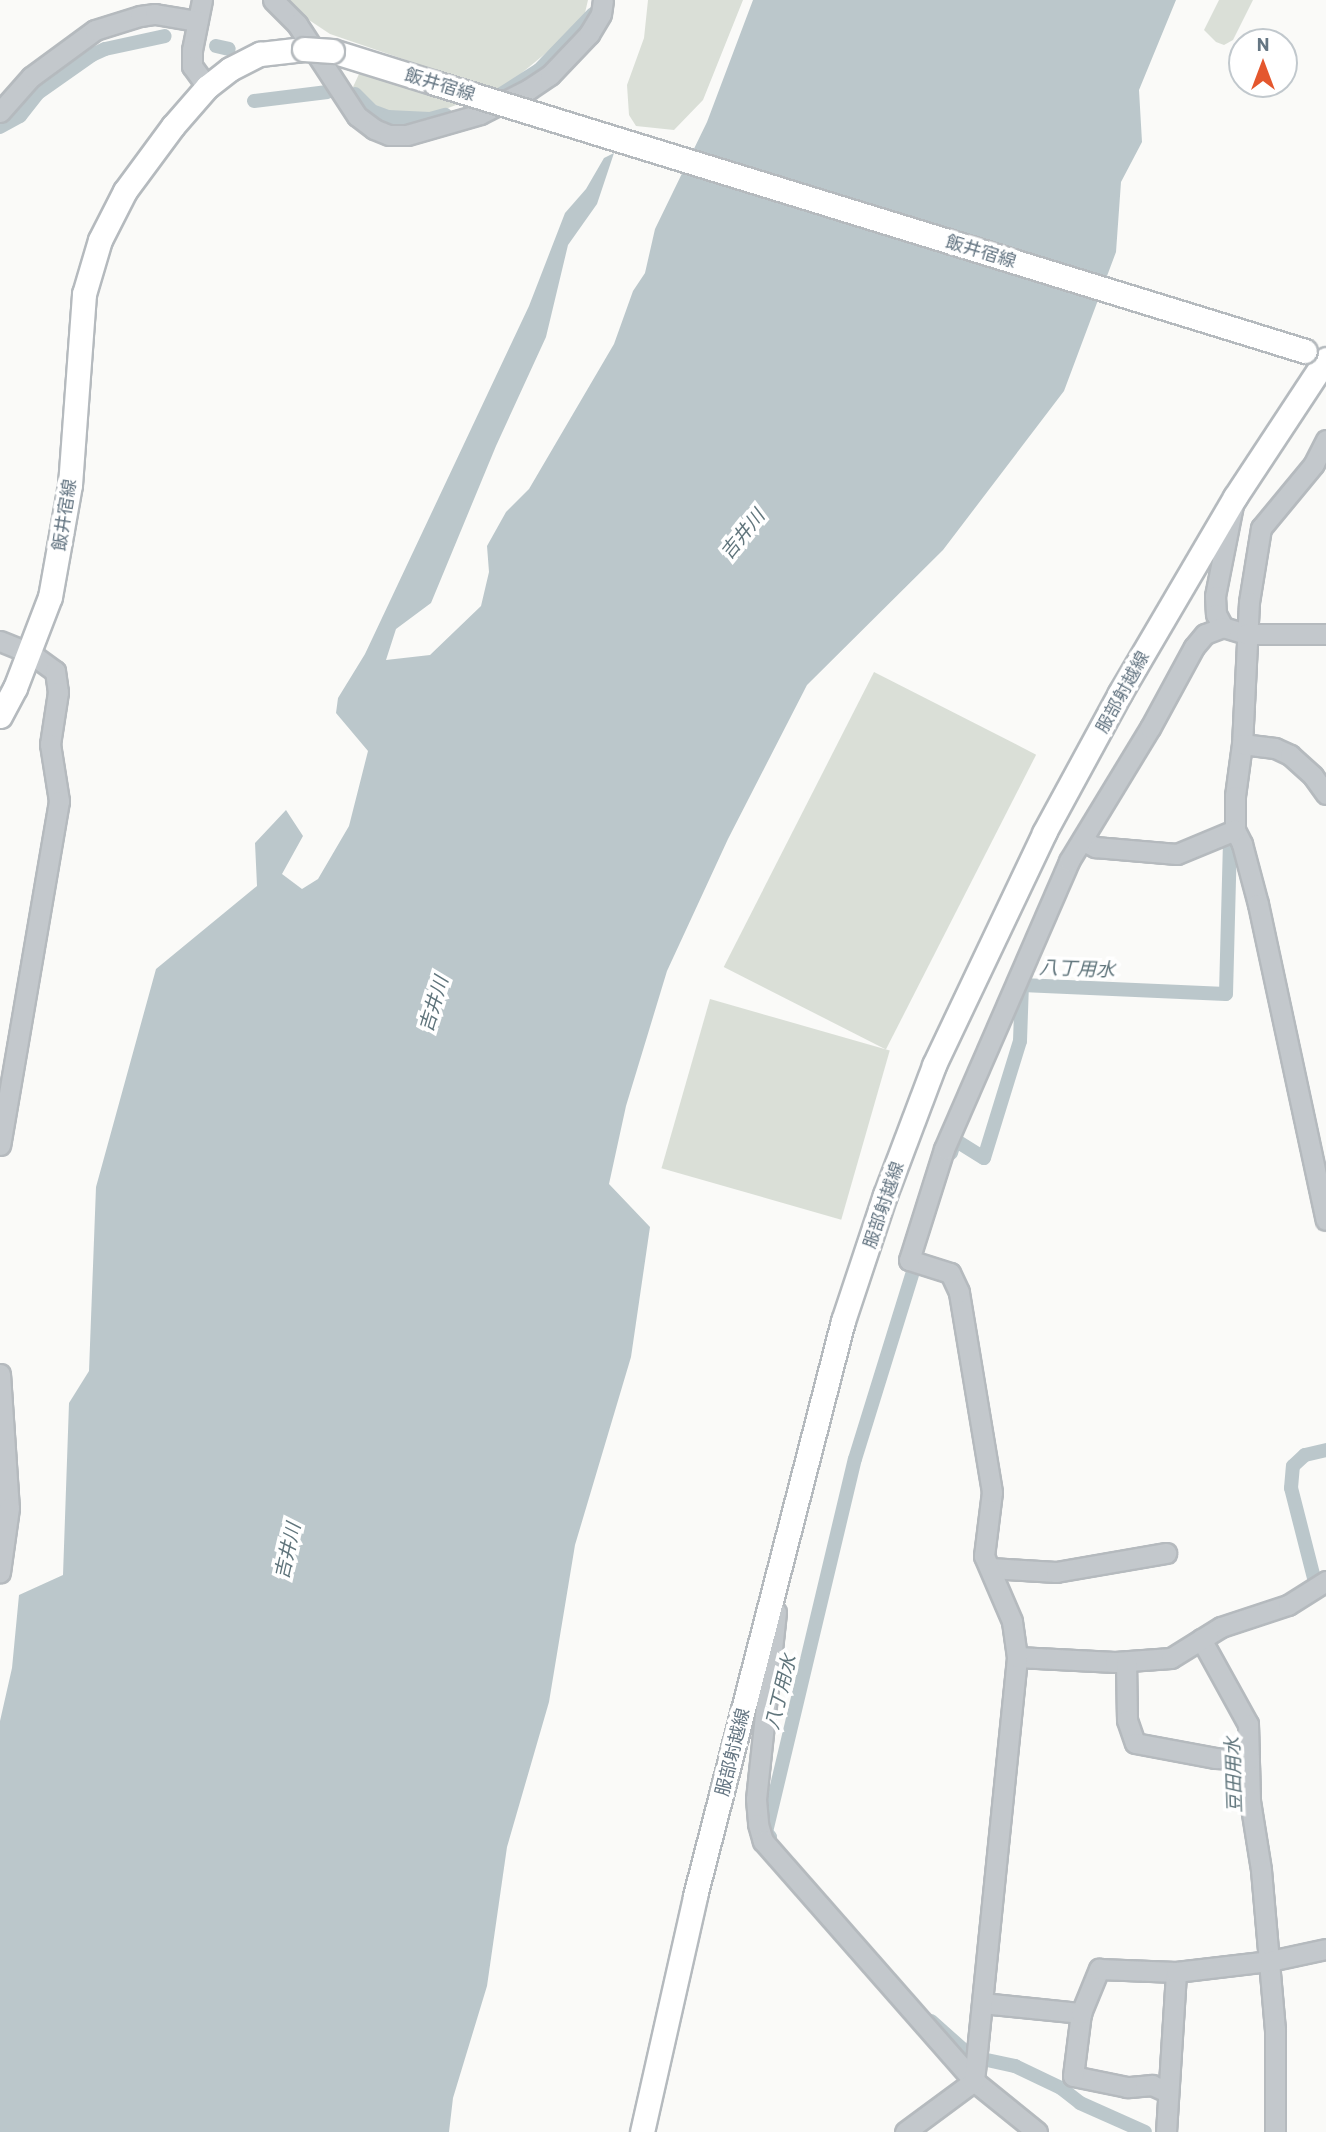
<!DOCTYPE html>
<meta charset="utf-8">
<style>
body{margin:0}
#map{position:relative;width:1326px;height:2132px;overflow:hidden;background:#fafaf8;font-family:Barlow,"Noto Sans JP",sans-serif}
div>[style]{position:absolute}
.green>*{inset:0;background:#dadfd7;transform-origin:0 0}
.water>*{inset:0;background:#bbc7cb}
.canal>*{height:14px;margin:-7px;padding:0 7px;transform-origin:7px;border-radius:7px;background:#bbc7cb}
.roads{filter:drop-shadow(2px 0 #b5babe) drop-shadow(-2px 0 #b5babe) drop-shadow(0 2px #b5babe) drop-shadow(0 -2px #b5babe)}
.minor>*{height:19px;margin:-9.5px;padding:0 9.5px;transform-origin:9.5px;border-radius:9.5px;background:#c3c8cc}
.major>*{height:23px;margin:-11.5px;padding:0 11.5px;transform-origin:11.5px;border-radius:11.5px;background:#fff}
.bridges{filter:drop-shadow(2px 0 #b5babe) drop-shadow(-2px 0 #b5babe) drop-shadow(0 2px #b5babe) drop-shadow(0 -2px #b5babe)}
.major-bridge>*{height:23px;margin:-11.5px;padding:0 11.5px;transform-origin:11.5px;border-radius:11.5px;background:#fff}
span{translate:-50% -50%;white-space:nowrap;text-align:center;line-height:1.15;-webkit-text-stroke:7px #fff;paint-order:stroke}
.street-label{font-size:18px;color:#657683}
.water-label{font-size:19px;color:#60757c;font-style:italic}
.north{position:absolute;left:1228px;top:28px;width:70px;height:70px;box-sizing:border-box;background:#fff;border:2px solid #c1c8cd;border-radius:50%;rotate:0deg;font-size:19px;font-weight:700;line-height:28px;text-align:center;color:#657683}
.north::after{content:'';display:block;margin:auto;width:24px;height:32px;background:#e4572e;clip-path:polygon(50% 0,100% 100%,50% 72%,0 100%)}
</style>
<div id="map">
<div class="green">
<div style="clip-path:polygon(289px 0,588px 0,585px 13px,557px 44px,506px 86px,435px 113px,393px 114px,370px 102px,353px 87px,359px 74px,433px 93px,438px 71px,330px 34px,309px 20px)"></div>
<div style="clip-path:polygon(648px 0,743px 0,703px 100px,674px 130px,636px 126px,629px 115px,627px 85px,644px 38px)"></div>
<div style="clip-path:polygon(1219px 0,1253px 0,1233px 40px,1224px 45px,1216px 42px,1204px 30px)"></div>
<div style="left:874px;top:672px;width:182px;height:331px;rotate:27deg"></div>
<div style="left:710px;top:999px;width:187px;height:176px;rotate:16deg"></div>
</div>
<div class="water">
<div style="clip-path:polygon(753px 0,1176px 0,1139px 90px,1142px 142px,1121px 182px,1116px 252px,1064px 391px,943px 550px,807px 685px,728px 839px,667px 971px,626px 1106px,609px 1184px,650px 1227px,631px 1357px,575px 1545px,549px 1702px,507px 1847px,487px 1986px,453px 2098px,449px 2132px,0 2132px,0 1721px,12px 1668px,19px 1595px,63px 1575px,69px 1403px,89px 1371px,96px 1187px,156px 969px,257px 886px,255px 843px,286px 810px,303px 836px,282px 874px,302px 889px,318px 879px,349px 826px,368px 751px,336px 713px,338px 698px,365px 654px,529px 306px,565px 213px,586px 189px,604px 158px,614px 153px,597px 204px,568px 245px,546px 337px,496px 446px,431px 603px,396px 629px,386px 660px,430px 655px,481px 606px,489px 572px,487px 546px,506px 512px,529px 489px,614px 344px,633px 291px,645px 273px,655px 229px,707px 122px)"></div>
</div>
<div class="canal">
<div style="left:216px;top:46px;width:13px;rotate:13deg"></div>
<div style="left:355px;top:94px;width:24px;rotate:45deg"></div>
<div style="left:372px;top:111px;width:17px;rotate:21deg"></div>
<div style="left:388px;top:117px;width:42px;rotate:2.7deg"></div>
<div style="left:430px;top:119px;width:16px;rotate:-15deg"></div>
<div style="left:500px;top:95px;width:46px;rotate:-32.7deg"></div>
<div style="left:539px;top:70px;width:78px;rotate:-46deg"></div>
<div style="left:254px;top:101px;width:74px;rotate:-7deg"></div>
<div style="left:0;top:127px;width:23px;rotate:-29deg"></div>
<div style="left:20px;top:116px;width:29px;rotate:-52deg"></div>
<div style="left:38px;top:93px;width:66px;rotate:-35.1deg"></div>
<div style="left:92px;top:55px;width:14px;rotate:-25deg"></div>
<div style="left:105px;top:49px;width:61px;rotate:-12.2deg"></div>
<div style="left:951px;top:1153px;width:14px;rotate:-73deg"></div>
<div style="left:955px;top:1140px;width:34px;rotate:32deg"></div>
<div style="left:984px;top:1158px;width:122px;rotate:-72.9deg"></div>
<div style="left:1020px;top:1041px;width:56px;rotate:-88deg"></div>
<div style="left:1022px;top:985px;width:204px;rotate:2.5deg"></div>
<div style="left:1226px;top:994px;width:150px;rotate:-88.5deg"></div>
<div style="left:1315px;top:1582px;width:97px;rotate:-104.3deg"></div>
<div style="left:1291px;top:1488px;width:22px;rotate:-85deg"></div>
<div style="left:1293px;top:1466px;width:16px;rotate:-43deg"></div>
<div style="left:1305px;top:1455px;width:22px;rotate:-13deg"></div>
<div style="left:770px;top:1837px;width:6px;rotate:-129deg"></div>
<div style="left:766px;top:1832px;width:383px;rotate:-76.6deg"></div>
<div style="left:855px;top:1459px;width:196px;rotate:-72.8deg"></div>
<div style="left:931px;top:2021px;width:50px;rotate:41.7deg"></div>
<div style="left:987px;top:2060px;width:29px;rotate:12deg"></div>
<div style="left:1015px;top:2066px;width:51px;rotate:25.6deg"></div>
<div style="left:1061px;top:2088px;width:24px;rotate:38deg"></div>
<div style="left:1080px;top:2103px;width:71px;rotate:24deg"></div>
</div>
<div class="roads">
<div class="minor">
<div style="left:202px;top:0;width:51px;rotate:101.3deg"></div>
<div style="left:192px;top:50px;width:16px;rotate:90deg"></div>
<div style="left:192px;top:66px;width:26px;rotate:54deg"></div>
<div style="left:273px;top:0;width:34px;rotate:45deg"></div>
<div style="left:297px;top:24px;width:110px;rotate:56.9deg"></div>
<div style="left:357px;top:116px;width:21px;rotate:37deg"></div>
<div style="left:374px;top:129px;width:16px;rotate:22deg"></div>
<div style="left:389px;top:135px;width:18px"></div>
<div style="left:407px;top:135px;width:76px;rotate:-16deg"></div>
<div style="left:480px;top:114px;width:55px;rotate:-27deg"></div>
<div style="left:529px;top:89px;width:25px;rotate:-34deg"></div>
<div style="left:550px;top:75px;width:57px;rotate:-46.4deg"></div>
<div style="left:589px;top:34px;width:23px;rotate:-59deg"></div>
<div style="left:601px;top:14px;width:14px;rotate:-82deg"></div>
<div style="left:0;top:112px;width:47px;rotate:-48.5deg"></div>
<div style="left:31px;top:77px;width:79px;rotate:-36.3deg"></div>
<div style="left:95px;top:30px;width:47px;rotate:-17.3deg"></div>
<div style="left:140px;top:16px;width:15px;rotate:-8deg"></div>
<div style="left:155px;top:14px;width:43px;rotate:9.5deg"></div>
<div style="left:1326px;top:440px;width:27px;rotate:117deg"></div>
<div style="left:1314px;top:464px;width:83px;rotate:129.6deg"></div>
<div style="left:1261px;top:528px;width:75px;rotate:99.2deg"></div>
<div style="left:1249px;top:602px;width:142px;rotate:92.8deg"></div>
<div style="left:1242px;top:744px;width:52px;rotate:97.7deg"></div>
<div style="left:1235px;top:796px;width:34px;rotate:90deg"></div>
<div style="left:1235px;top:830px;width:16px;rotate:63deg"></div>
<div style="left:1242px;top:844px;width:62px;rotate:75.1deg"></div>
<div style="left:1258px;top:904px;width:323px;rotate:77.9deg"></div>
<div style="left:1233px;top:505px;width:93px;rotate:101.2deg"></div>
<div style="left:1215px;top:596px;width:18px;rotate:87deg"></div>
<div style="left:1216px;top:614px;width:15px;rotate:62deg"></div>
<div style="left:1223px;top:627px;width:24px;rotate:17deg"></div>
<div style="left:1246px;top:634px;width:80px"></div>
<div style="left:0;top:641px;width:32px;rotate:22deg"></div>
<div style="left:30px;top:653px;width:31px;rotate:36deg"></div>
<div style="left:55px;top:671px;width:21px;rotate:82deg"></div>
<div style="left:58px;top:692px;width:53px;rotate:98.7deg"></div>
<div style="left:50px;top:744px;width:58px;rotate:81deg"></div>
<div style="left:59px;top:801px;width:349px;rotate:99.7deg"></div>
<div style="left:1242px;top:744px;width:33px;rotate:7deg"></div>
<div style="left:1275px;top:748px;width:17px;rotate:25deg"></div>
<div style="left:1290px;top:755px;width:31px;rotate:42deg"></div>
<div style="left:1313px;top:776px;width:22px;rotate:54deg"></div>
<div style="left:1084px;top:841px;width:13px;rotate:29deg"></div>
<div style="left:1095px;top:847px;width:82px;rotate:4.9deg"></div>
<div style="left:1177px;top:854px;width:63px;rotate:-22.5deg"></div>
<div style="left:0;top:1374px;width:134px;rotate:86.2deg"></div>
<div style="left:9px;top:1508px;width:65px;rotate:98deg"></div>
<div style="left:990px;top:1568px;width:66px;rotate:3.5deg"></div>
<div style="left:1056px;top:1572px;width:112px;rotate:-9.8deg"></div>
<div style="left:776px;top:1612px;width:188px;rotate:96.1deg"></div>
<div style="left:756px;top:1799px;width:25px;rotate:85deg"></div>
<div style="left:758px;top:1824px;width:18px;rotate:74deg"></div>
<div style="left:763px;top:1841px;width:320px;rotate:48.7deg"></div>
<div style="left:974px;top:2081px;width:81px;rotate:39deg"></div>
<div style="left:1201px;top:1639px;width:97px;rotate:61.1deg"></div>
<div style="left:1248px;top:1724px;width:77px;rotate:88.5deg"></div>
<div style="left:1250px;top:1801px;width:70px;rotate:80.9deg"></div>
<div style="left:1261px;top:1870px;width:160px;rotate:85deg"></div>
<div style="left:1275px;top:2029px;width:103px;rotate:90deg"></div>
<div style="left:1017px;top:1657px;width:98px;rotate:2.9deg"></div>
<div style="left:1115px;top:1662px;width:56px;rotate:-4.1deg"></div>
<div style="left:1171px;top:1658px;width:59px;rotate:-31.8deg"></div>
<div style="left:1221px;top:1627px;width:71px;rotate:-18.2deg"></div>
<div style="left:1288px;top:1605px;width:45px;rotate:-32.3deg"></div>
<div style="left:1126px;top:1662px;width:58px;rotate:89deg"></div>
<div style="left:1127px;top:1720px;width:24px;rotate:71deg"></div>
<div style="left:1135px;top:1743px;width:81px;rotate:10.6deg"></div>
<div style="left:1215px;top:1758px;width:34px;rotate:2deg"></div>
<div style="left:982px;top:2003px;width:100px;rotate:5.8deg"></div>
<div style="left:1167px;top:2092px;width:17px;rotate:-155deg"></div>
<div style="left:1152px;top:2085px;width:25px;rotate:175deg"></div>
<div style="left:1127px;top:2087px;width:55px;rotate:-168.5deg"></div>
<div style="left:1073px;top:2076px;width:64px;rotate:-82.8deg"></div>
<div style="left:1081px;top:2013px;width:48px;rotate:-67.8deg"></div>
<div style="left:1099px;top:1969px;width:77px;rotate:2.2deg"></div>
<div style="left:905px;top:2132px;width:86px;rotate:-36.5deg"></div>
<div style="left:974px;top:2081px;width:426px;rotate:-84.2deg"></div>
<div style="left:1017px;top:1657px;width:36px;rotate:-98deg"></div>
<div style="left:1012px;top:1621px;width:71px;rotate:-113.3deg"></div>
<div style="left:984px;top:1556px;width:64px;rotate:-82.9deg"></div>
<div style="left:992px;top:1492px;width:203px;rotate:-99.4deg"></div>
<div style="left:959px;top:1292px;width:21px;rotate:-115deg"></div>
<div style="left:950px;top:1273px;width:43px;rotate:-162.4deg"></div>
<div style="left:909px;top:1260px;width:116px;rotate:-72.5deg"></div>
<div style="left:944px;top:1149px;width:314px;rotate:-66.5deg"></div>
<div style="left:1069px;top:861px;width:156px;rotate:-58.7deg"></div>
<div style="left:1150px;top:728px;width:92px;rotate:-61.5deg"></div>
<div style="left:1194px;top:647px;width:17px;rotate:-50deg"></div>
<div style="left:1205px;top:634px;width:19px;rotate:-21deg"></div>
<div style="left:1166px;top:2132px;width:160px;rotate:-86.4deg"></div>
<div style="left:1176px;top:1972px;width:95px;rotate:-6.7deg"></div>
<div style="left:1270px;top:1961px;width:57px;rotate:-12.1deg"></div>
</div>
<div class="major">
<div style="left:332px;top:51px;width:108px;rotate:17.3deg"></div>
<div style="left:0;top:716px;width:32px;rotate:-62deg"></div>
<div style="left:15px;top:688px;width:97px;rotate:-69deg"></div>
<div style="left:50px;top:597px;width:114px;rotate:-79.9deg"></div>
<div style="left:70px;top:485px;width:192px;rotate:-85.8deg"></div>
<div style="left:84px;top:294px;width:56px;rotate:-73.5deg"></div>
<div style="left:100px;top:240px;width:55px;rotate:-63deg"></div>
<div style="left:125px;top:191px;width:81px;rotate:-53.6deg"></div>
<div style="left:173px;top:126px;width:52px;rotate:-48.9deg"></div>
<div style="left:207px;top:87px;width:29px;rotate:-38deg"></div>
<div style="left:230px;top:69px;width:34px;rotate:-27deg"></div>
<div style="left:260px;top:54px;width:44px;rotate:-6.5deg"></div>
<div style="left:642px;top:2132px;width:242px;rotate:-77.3deg"></div>
<div style="left:695px;top:1896px;width:594px;rotate:-75.57deg"></div>
<div style="left:843px;top:1321px;width:133px;rotate:-71.6deg"></div>
<div style="left:885px;top:1195px;width:139px;rotate:-69.3deg"></div>
<div style="left:934px;top:1065px;width:257px;rotate:-64.6deg"></div>
<div style="left:1044px;top:833px;width:159px;rotate:-61.5deg"></div>
<div style="left:1120px;top:693px;width:227px;rotate:-59.6deg"></div>
<div style="left:1235px;top:497px;width:165px;rotate:-56.6deg"></div>
</div>
</div>
<div class="bridges">
<div class="major-bridge">
<div style="left:304px;top:49px;width:28px;rotate:4deg"></div>
<div style="left:435px;top:83px;width:910px;rotate:17.12deg"></div>
</div>
</div>
<div class="street-label">
<span style="left:440px;top:84px;rotate:17deg">飯井宿線</span>
<span style="left:981px;top:251px;rotate:17deg">飯井宿線</span>
<span style="left:64px;top:515px;rotate:-81deg">飯井宿線</span>
<span style="left:1122px;top:692px;rotate:-61deg">服部射越線</span>
<span style="left:883px;top:1205px;rotate:-71deg">服部射越線</span>
<span style="left:732px;top:1752px;rotate:-76deg">服部射越線</span>
</div>
<div class="water-label">
<span style="left:742px;top:534px;rotate:-51deg">吉井川</span>
<span style="left:1077px;top:968px;rotate:2deg">八丁用水</span>
<span style="left:433px;top:1004px;rotate:-73deg">吉井川</span>
<span style="left:287px;top:1551px;rotate:-77deg">吉井川</span>
<span style="left:780px;top:1692px;rotate:-76deg">八丁用水</span>
<span style="left:1233px;top:1775px;rotate:-92deg">豆田用水</span>
</div>
<div class="north">N</div>
</div>
